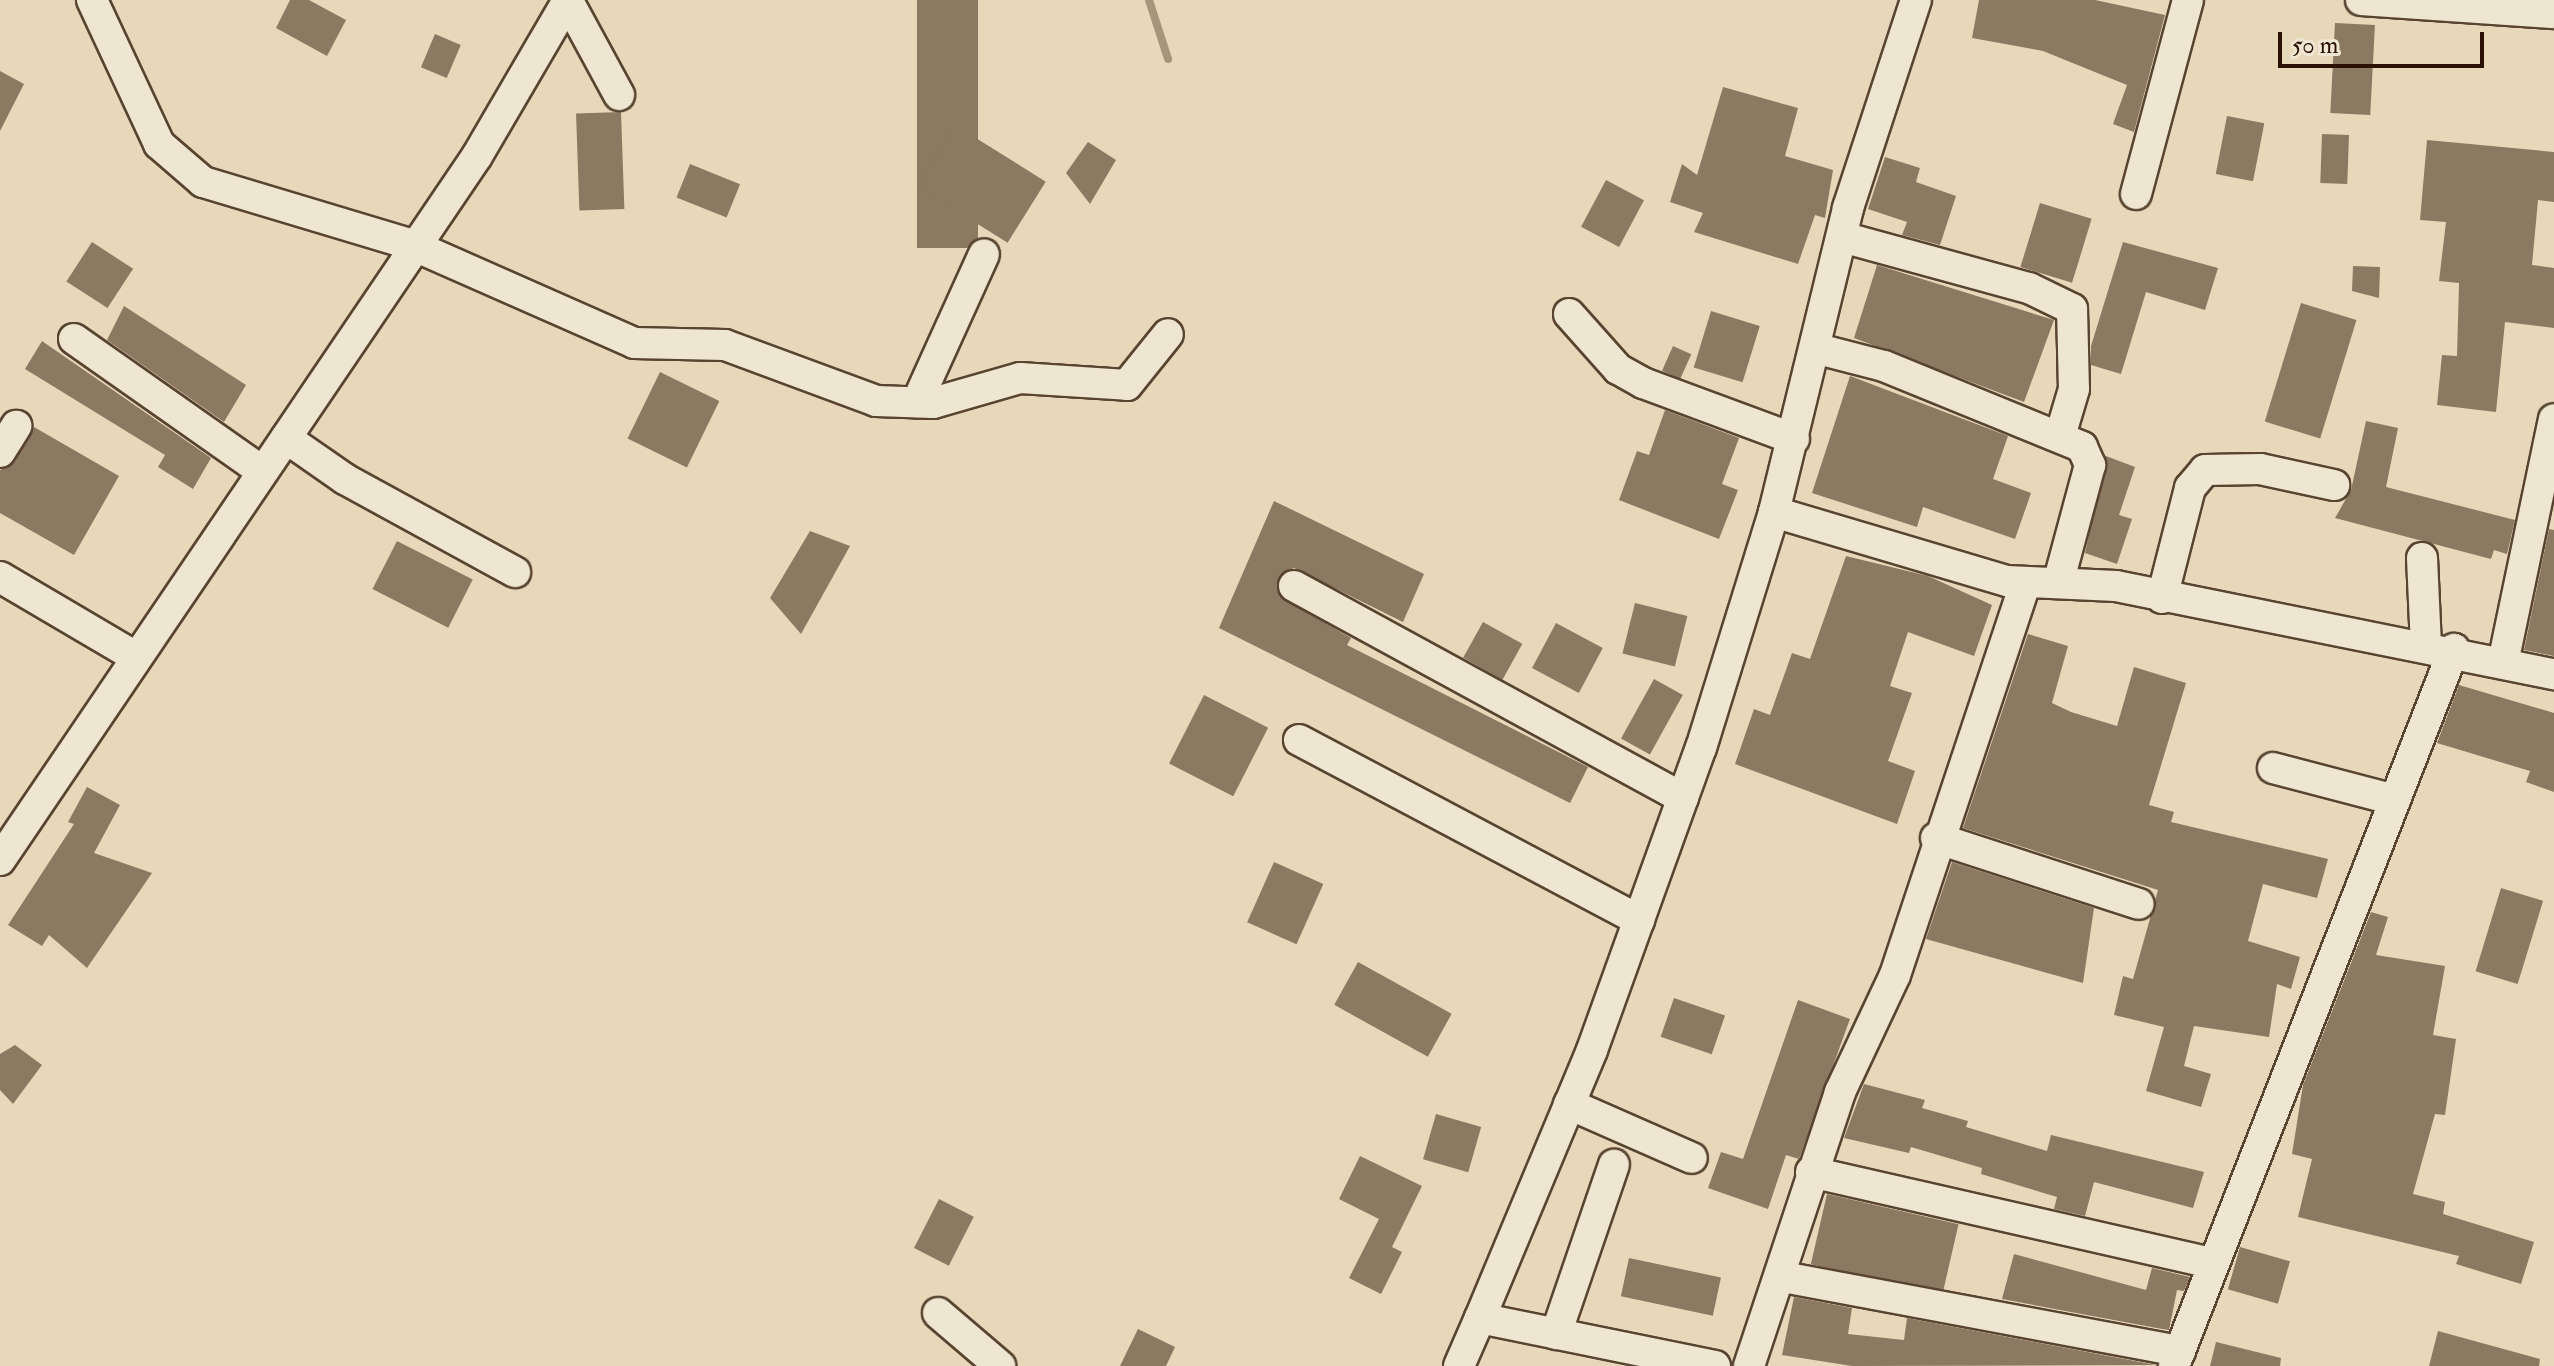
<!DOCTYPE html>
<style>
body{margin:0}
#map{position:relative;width:2554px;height:1366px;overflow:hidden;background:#e7d8b9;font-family:"IM FELL Double Pica",serif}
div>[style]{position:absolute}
.stream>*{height:8px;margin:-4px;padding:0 4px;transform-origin:4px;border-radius:4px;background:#a6957b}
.building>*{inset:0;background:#8c7962;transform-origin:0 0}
.roads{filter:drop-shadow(2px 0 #584430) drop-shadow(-2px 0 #584430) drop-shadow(0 2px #584430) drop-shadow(0 -2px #584430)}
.minor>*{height:30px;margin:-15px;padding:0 15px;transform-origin:15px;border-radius:15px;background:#efe6d2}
span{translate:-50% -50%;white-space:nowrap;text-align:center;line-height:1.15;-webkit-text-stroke:6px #efe6d2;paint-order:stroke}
.scale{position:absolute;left:2278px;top:32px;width:206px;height:36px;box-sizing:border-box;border:4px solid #291203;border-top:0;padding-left:10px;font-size:24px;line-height:28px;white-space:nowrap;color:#291203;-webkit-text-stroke:6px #efe6d2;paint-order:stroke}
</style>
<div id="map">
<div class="stream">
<div style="left:1149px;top:0;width:62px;rotate:72.1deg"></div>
</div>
<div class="building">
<div style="clip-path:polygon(290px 0,309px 0,346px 20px,327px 56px,276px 28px)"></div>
<div style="left:917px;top:0;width:61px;height:248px"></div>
<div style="clip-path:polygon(1979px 0,2095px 0,2165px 15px,2134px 132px,2113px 124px,2127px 85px,2043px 51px,1972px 38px)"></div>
<div style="left:2335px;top:23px;width:40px;height:90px;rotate:3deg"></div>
<div style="left:435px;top:34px;width:28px;height:36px;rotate:23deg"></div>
<div style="clip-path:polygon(0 71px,24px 84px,0 131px)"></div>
<div style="clip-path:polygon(1723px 87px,1798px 108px,1785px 156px,1833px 170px,1825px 218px,1815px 215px,1798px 264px,1694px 232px,1703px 213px,1670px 202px,1682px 164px,1697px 175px)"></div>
<div style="left:621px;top:112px;width:97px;height:45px;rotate:88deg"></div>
<div style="left:2227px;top:116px;width:38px;height:59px;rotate:11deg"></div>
<div style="left:955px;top:125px;width:107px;height:72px;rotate:32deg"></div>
<div style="left:2322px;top:134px;width:27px;height:49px;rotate:2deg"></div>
<div style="clip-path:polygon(2427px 140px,2554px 152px,2554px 202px,2538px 200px,2532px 265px,2554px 268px,2554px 328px,2505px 322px,2496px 412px,2437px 405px,2442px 355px,2457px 356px,2459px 283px,2439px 281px,2446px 222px,2420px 220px)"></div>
<div style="clip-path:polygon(1088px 142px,1116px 160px,1090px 204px,1066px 173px)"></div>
<div style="clip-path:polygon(1885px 157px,1920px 168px,1916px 182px,1956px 196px,1940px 245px,1902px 235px,1907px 222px,1868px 209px)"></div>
<div style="left:690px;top:164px;width:54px;height:36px;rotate:22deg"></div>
<div style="left:1606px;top:180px;width:43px;height:53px;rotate:28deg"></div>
<div style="left:2040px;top:203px;width:54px;height:67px;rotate:17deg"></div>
<div style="left:92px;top:242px;width:49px;height:47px;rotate:33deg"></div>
<div style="clip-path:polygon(2123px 242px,2218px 268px,2205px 310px,2146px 292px,2121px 374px,2091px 365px,2091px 346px)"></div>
<div style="clip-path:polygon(1877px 265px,2054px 320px,2024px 402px,1854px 338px)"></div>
<div style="clip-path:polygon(2353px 266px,2380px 267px,2379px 298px,2352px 291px)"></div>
<div style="left:2301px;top:303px;width:58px;height:124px;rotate:17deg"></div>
<div style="clip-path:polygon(124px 306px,246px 385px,224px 422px,107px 340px)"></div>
<div style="left:1711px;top:311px;width:51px;height:59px;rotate:17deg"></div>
<div style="clip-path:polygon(42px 341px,211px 458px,193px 489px,158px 467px,165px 455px,25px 369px)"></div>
<div style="left:1673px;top:346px;width:20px;height:27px;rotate:24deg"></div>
<div style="left:660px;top:372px;width:66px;height:74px;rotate:26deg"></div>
<div style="clip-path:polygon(1850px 376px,2008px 436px,1993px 479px,2031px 493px,2015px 539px,1923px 507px,1917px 527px,1812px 493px)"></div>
<div style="clip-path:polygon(1665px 410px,1739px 438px,1722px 484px,1738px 490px,1719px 539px,1619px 500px,1637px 451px,1649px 455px)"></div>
<div style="clip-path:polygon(2366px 421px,2398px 428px,2386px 487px,2515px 520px,2507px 554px,2494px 550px,2491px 559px,2335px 518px,2351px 490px)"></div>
<div style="clip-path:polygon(34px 427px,119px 476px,74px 555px,0 513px,0 470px,15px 461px)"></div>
<div style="clip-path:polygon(2106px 456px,2135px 467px,2119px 515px,2132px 519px,2117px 564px,2085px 553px)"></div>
<div style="clip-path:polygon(1274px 501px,1424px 574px,1403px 622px,1294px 568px,1279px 577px,1279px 596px,1351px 638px,1347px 645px,1588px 767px,1570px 803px,1219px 628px)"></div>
<div style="clip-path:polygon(2549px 529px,2554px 530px,2554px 656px,2524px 650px)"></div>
<div style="clip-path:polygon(810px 531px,850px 546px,801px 634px,770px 598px)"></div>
<div style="left:397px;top:541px;width:85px;height:54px;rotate:27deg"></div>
<div style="clip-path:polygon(1846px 556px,1928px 576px,1992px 605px,1974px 656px,1908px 632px,1890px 686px,1912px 693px,1888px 761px,1915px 771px,1897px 824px,1735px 764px,1754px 709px,1770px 715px,1792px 653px,1810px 659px)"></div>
<div style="left:1635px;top:603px;width:54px;height:52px;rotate:14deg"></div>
<div style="left:1483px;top:622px;width:45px;height:41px;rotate:29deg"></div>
<div style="left:1556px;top:623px;width:53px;height:51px;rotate:28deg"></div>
<div style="clip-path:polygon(2028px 634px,2068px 646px,2052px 703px,2071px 712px,2117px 726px,2134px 667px,2186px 683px,2149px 805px,2174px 812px,2171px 822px,2328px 859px,2317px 898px,2263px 884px,2248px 941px,2300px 957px,2291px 989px,2277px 984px,2269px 1037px,2194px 1026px,2184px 1066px,2211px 1074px,2201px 1107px,2146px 1091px,2164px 1027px,2114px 1015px,2123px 976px,2133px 979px,2158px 890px,1963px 828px)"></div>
<div style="left:1654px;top:679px;width:33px;height:68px;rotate:29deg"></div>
<div style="clip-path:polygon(2459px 685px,2554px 713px,2554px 792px,2526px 782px,2530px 771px,2437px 743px)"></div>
<div style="left:1204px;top:695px;width:72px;height:77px;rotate:27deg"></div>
<div style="clip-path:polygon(87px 787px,120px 805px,94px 853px,152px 873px,87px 968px,49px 935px,42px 946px,8px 925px,74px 824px,68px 822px)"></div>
<div style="left:1274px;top:862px;width:54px;height:66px;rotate:24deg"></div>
<div style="clip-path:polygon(1952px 862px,2094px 908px,2083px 983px,1926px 939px)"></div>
<div style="left:2501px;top:888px;width:44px;height:87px;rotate:17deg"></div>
<div style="clip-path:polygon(2371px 912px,2388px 917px,2376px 955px,2445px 966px,2433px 1035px,2456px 1039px,2445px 1115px,2435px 1114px,2413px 1194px,2445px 1202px,2443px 1214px,2534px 1242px,2521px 1284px,2456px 1264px,2459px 1256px,2298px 1217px,2312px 1159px,2292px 1154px,2303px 1085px)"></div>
<div style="left:1358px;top:962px;width:107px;height:49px;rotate:29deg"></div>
<div style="left:1674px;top:998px;width:54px;height:41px;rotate:19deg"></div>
<div style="clip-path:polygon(1798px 1000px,1850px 1019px,1799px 1159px,1786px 1155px,1768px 1209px,1708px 1188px,1721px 1152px,1743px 1159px)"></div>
<div style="clip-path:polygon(15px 1045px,42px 1065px,13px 1104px,0 1090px,0 1054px)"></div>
<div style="clip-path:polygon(1864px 1084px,1925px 1100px,1922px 1108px,1968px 1121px,1966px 1127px,2047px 1151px,2051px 1135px,2204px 1172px,2193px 1208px,2094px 1182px,2085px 1216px,2054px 1209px,2057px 1197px,1981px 1174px,1982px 1168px,1911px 1147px,1909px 1153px,1844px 1138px)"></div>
<div style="left:1436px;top:1114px;width:47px;height:47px;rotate:16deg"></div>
<div style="clip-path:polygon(1360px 1156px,1422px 1186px,1392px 1247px,1402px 1252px,1381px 1294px,1349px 1278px,1379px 1219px,1339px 1199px)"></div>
<div style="left:1827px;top:1194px;width:135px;height:72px;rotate:13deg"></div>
<div style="left:939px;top:1199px;width:39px;height:55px;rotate:27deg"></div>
<div style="left:2240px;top:1247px;width:52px;height:44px;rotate:16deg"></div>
<div style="clip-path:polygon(2014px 1254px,2146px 1290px,2152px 1268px,2190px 1277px,2184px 1291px,2177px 1290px,2169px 1330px,2162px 1329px,2002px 1299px)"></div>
<div style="left:1629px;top:1258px;width:94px;height:39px;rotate:12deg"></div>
<div style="clip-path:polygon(1794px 1297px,1852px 1308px,1848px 1334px,1904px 1340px,1907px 1318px,2156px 1365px,1852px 1366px,1782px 1355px)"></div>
<div style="clip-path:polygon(1138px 1329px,1175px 1347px,1166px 1366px,1120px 1366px)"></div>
<div style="clip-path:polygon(2438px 1331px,2540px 1359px,2539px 1366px,2429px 1366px)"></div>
<div style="clip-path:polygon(2216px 1342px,2281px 1358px,2280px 1366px,2210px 1366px)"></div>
</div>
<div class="roads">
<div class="minor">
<div style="left:92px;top:0;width:159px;rotate:65deg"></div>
<div style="left:159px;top:144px;width:58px;rotate:40.8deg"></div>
<div style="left:203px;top:182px;width:216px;rotate:16.7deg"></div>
<div style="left:410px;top:244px;width:245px;rotate:23.8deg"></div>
<div style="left:634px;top:343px;width:91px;rotate:1.3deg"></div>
<div style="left:725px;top:345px;width:161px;rotate:20.3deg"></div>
<div style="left:876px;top:401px;width:57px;rotate:2deg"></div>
<div style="left:933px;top:403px;width:91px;rotate:-16deg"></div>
<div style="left:1020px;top:378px;width:107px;rotate:3.7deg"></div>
<div style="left:1127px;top:385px;width:65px;rotate:-51.2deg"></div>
<div style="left:2361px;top:0;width:193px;rotate:3.9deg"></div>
<div style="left:568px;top:1px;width:107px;rotate:61.5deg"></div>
<div style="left:2136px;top:194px;width:201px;rotate:-75deg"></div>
<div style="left:1842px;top:237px;width:194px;rotate:15.3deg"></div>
<div style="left:2029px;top:288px;width:48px;rotate:26deg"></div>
<div style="left:2072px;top:309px;width:80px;rotate:88.6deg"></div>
<div style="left:2074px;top:389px;width:46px;rotate:106.5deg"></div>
<div style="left:1569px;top:314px;width:74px;rotate:48.3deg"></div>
<div style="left:1618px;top:369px;width:29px;rotate:29deg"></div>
<div style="left:1643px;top:383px;width:161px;rotate:20.3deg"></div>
<div style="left:74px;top:339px;width:226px;rotate:35.1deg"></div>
<div style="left:1818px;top:349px;width:68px;rotate:14.4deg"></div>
<div style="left:1884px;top:366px;width:214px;rotate:22.2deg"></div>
<div style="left:2082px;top:447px;width:20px;rotate:66deg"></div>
<div style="left:2090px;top:465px;width:119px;rotate:105.1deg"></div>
<div style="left:917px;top:402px;width:162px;rotate:-65.6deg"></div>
<div style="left:286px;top:438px;width:72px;rotate:34.8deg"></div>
<div style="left:345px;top:479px;width:194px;rotate:28.7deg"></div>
<div style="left:0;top:452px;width:31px;rotate:-58deg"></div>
<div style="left:1774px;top:512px;width:243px;rotate:16.5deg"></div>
<div style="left:2007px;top:581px;width:109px;rotate:2.6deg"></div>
<div style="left:2116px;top:586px;width:447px;rotate:11.4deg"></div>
<div style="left:2422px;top:558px;width:87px;rotate:87.4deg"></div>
<div style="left:0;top:577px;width:158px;rotate:30.5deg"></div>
<div style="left:1294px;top:586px;width:443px;rotate:28.6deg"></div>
<div style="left:2162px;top:598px;width:114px;rotate:-75.7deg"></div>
<div style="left:2190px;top:488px;width:23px;rotate:-50deg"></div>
<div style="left:2205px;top:470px;width:55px;rotate:-1deg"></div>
<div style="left:2260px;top:469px;width:76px;rotate:12.2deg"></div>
<div style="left:2503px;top:663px;width:249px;rotate:-78.2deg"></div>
<div style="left:1299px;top:740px;width:385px;rotate:27.9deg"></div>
<div style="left:2273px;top:768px;width:126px;rotate:14.7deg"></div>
<div style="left:1936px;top:838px;width:213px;rotate:18deg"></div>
<div style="left:0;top:860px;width:850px;rotate:-55.88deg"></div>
<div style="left:477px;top:156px;width:181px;rotate:-59.7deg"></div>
<div style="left:1569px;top:1104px;width:134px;rotate:23.7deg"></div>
<div style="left:1811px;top:1172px;width:410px;rotate:12.8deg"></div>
<div style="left:1783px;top:1277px;width:404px;rotate:10.6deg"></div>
<div style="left:938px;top:1313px;width:82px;rotate:40.5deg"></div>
<div style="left:1556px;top:1334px;width:179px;rotate:-71.1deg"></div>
<div style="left:1459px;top:1366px;width:52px;rotate:-66.4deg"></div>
<div style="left:1715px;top:1366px;width:240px;rotate:-168.5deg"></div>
<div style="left:1480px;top:1318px;width:290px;rotate:-67.3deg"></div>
<div style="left:1592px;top:1050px;width:321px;rotate:-70.2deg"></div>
<div style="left:1701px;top:748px;width:247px;rotate:-72.8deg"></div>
<div style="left:1774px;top:512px;width:313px;rotate:-76.3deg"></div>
<div style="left:1848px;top:208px;width:219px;rotate:-71.9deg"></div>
<div style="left:1749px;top:1366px;width:289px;rotate:-71.6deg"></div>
<div style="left:1840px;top:1092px;width:129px;rotate:-64.8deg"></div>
<div style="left:1895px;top:975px;width:414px;rotate:-71.6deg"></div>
<div style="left:2174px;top:1366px;width:770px;rotate:-68.67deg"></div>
</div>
</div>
<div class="scale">50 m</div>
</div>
